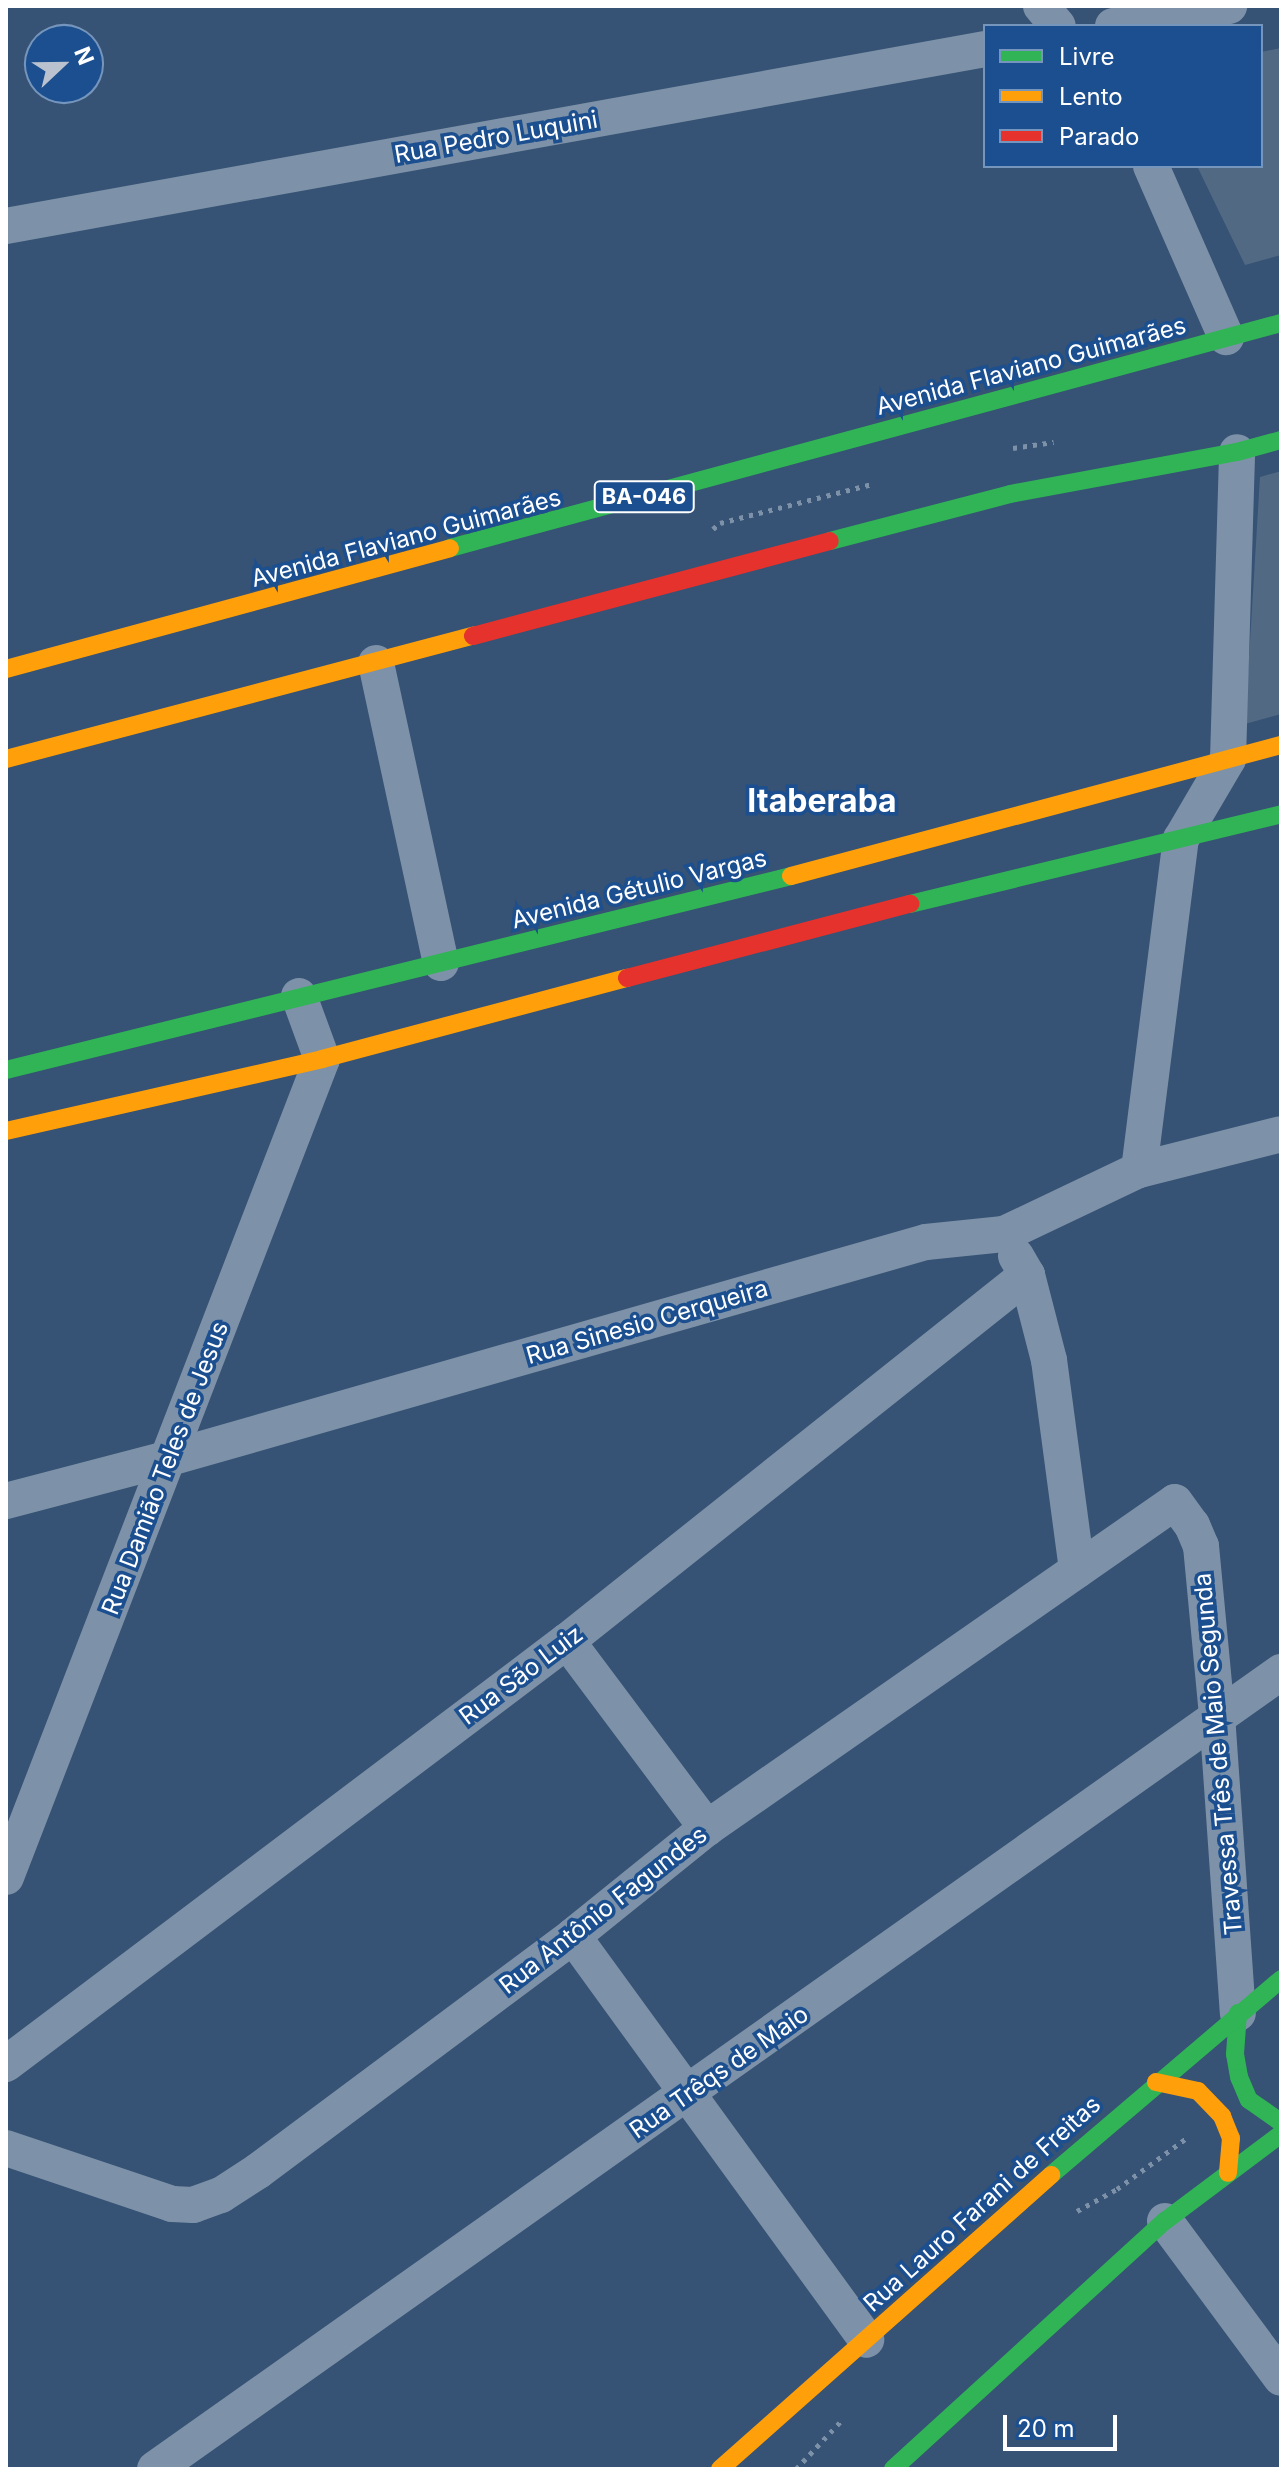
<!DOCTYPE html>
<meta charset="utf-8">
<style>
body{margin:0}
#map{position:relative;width:1287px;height:2475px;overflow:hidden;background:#365274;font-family:Inter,sans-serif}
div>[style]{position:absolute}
.building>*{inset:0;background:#526984}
.path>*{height:5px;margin-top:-2.5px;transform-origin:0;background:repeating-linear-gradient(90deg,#7d92a8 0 4px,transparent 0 10px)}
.street>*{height:36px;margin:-18px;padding:0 18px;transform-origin:18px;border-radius:18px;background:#7d92a8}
.fast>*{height:18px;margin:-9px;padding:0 9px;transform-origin:9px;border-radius:9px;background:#30b455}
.slow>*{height:18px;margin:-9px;padding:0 9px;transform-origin:9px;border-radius:9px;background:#ff9f0a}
.jam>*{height:18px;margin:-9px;padding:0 9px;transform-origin:9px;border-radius:9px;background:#e5322d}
span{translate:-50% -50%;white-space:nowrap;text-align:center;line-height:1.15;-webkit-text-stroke:7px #1b4f8f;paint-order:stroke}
.shield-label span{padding:2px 6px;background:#1b4f8f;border:2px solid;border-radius:6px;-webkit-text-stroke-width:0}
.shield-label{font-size:22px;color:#fff;font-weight:700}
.street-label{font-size:24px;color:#fff}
.district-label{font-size:32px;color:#fff;font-weight:700}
.frame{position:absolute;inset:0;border:8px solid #fff;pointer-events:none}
.legend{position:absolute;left:983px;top:24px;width:280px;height:144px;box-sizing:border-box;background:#1b4f8f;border:2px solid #7695bc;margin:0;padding:10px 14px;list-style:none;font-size:24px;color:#fff}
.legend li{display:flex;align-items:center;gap:16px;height:40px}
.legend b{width:40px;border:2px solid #7695bc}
.north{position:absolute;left:24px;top:24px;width:80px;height:80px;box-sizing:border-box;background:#1b4f8f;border:2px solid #7695bc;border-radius:50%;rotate:68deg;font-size:22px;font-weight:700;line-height:32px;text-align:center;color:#fff}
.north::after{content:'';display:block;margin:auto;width:28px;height:36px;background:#b9c2ce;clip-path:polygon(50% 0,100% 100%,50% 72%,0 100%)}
.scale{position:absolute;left:1003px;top:2415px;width:114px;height:36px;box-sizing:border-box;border:4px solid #fff;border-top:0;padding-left:10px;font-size:24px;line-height:28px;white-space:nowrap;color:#fff;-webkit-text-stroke:6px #1b4f8f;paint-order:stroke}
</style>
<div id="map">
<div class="building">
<div style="clip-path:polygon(1281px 48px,1281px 255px,1245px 265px,1197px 166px,1261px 166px,1261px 52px)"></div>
<div style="clip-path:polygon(1281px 471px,1281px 714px,1245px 724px,1260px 477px)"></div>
</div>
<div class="path">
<div style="left:1013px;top:448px;width:41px;rotate:-8.3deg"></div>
<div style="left:713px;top:529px;width:9px;rotate:-41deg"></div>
<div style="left:720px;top:523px;width:157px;rotate:-14.4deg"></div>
<div style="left:1077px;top:2211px;width:46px;rotate:-28.8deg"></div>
<div style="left:1117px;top:2189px;width:88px;rotate:-36.2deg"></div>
<div style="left:796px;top:2469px;width:66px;rotate:-46.8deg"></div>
</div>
<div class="street">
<div style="left:1041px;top:6px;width:26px;rotate:50deg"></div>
<div style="left:1113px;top:26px;width:118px;rotate:-9.8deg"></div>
<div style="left:1151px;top:166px;width:187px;rotate:66.3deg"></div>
<div style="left:6px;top:226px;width:995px;rotate:-10.25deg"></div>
<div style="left:376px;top:663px;width:307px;rotate:77.8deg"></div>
<div style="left:1139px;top:1170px;width:334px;rotate:-82.8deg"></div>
<div style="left:1181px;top:839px;width:93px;rotate:-59.6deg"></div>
<div style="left:1228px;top:759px;width:307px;rotate:-88.3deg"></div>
<div style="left:1016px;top:1256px;width:22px;rotate:60deg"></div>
<div style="left:1027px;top:1275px;width:88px;rotate:75.5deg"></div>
<div style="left:1049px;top:1360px;width:212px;rotate:82.4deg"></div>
<div style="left:6px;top:1501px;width:170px;rotate:-14.7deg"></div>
<div style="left:170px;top:1458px;width:786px;rotate:-15.95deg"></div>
<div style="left:926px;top:1242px;width:78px;rotate:-5.9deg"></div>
<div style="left:1004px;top:1234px;width:149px;rotate:-25.4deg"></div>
<div style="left:1139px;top:1170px;width:146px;rotate:-14.2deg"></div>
<div style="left:567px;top:1641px;width:234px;rotate:53.2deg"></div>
<div style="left:6px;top:1877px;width:877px;rotate:-68.88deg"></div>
<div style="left:322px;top:1059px;width:67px;rotate:-110.1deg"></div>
<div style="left:573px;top:1936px;width:499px;rotate:54deg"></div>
<div style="left:6px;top:2064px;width:703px;rotate:-37.02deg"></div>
<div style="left:567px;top:1641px;width:588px;rotate:-38.51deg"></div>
<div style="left:6px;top:2148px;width:175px;rotate:18.6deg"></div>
<div style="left:172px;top:2204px;width:21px;rotate:3deg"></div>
<div style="left:193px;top:2205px;width:30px;rotate:-20deg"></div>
<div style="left:221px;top:2195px;width:44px;rotate:-33deg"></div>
<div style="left:258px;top:2171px;width:393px;rotate:-36.7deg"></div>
<div style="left:573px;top:1936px;width:172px;rotate:-38.9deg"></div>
<div style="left:707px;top:1828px;width:570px;rotate:-34.86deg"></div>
<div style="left:1175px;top:1502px;width:29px;rotate:54deg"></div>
<div style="left:1192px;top:1525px;width:23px;rotate:67deg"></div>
<div style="left:1201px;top:1546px;width:170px;rotate:84.6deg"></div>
<div style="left:1217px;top:1715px;width:299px;rotate:86deg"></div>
<div style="left:1165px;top:2221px;width:195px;rotate:53.5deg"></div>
<div style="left:155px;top:2469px;width:1380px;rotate:-35.29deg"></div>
</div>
<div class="fast">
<div style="left:830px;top:541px;width:186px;rotate:-14.6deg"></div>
<div style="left:1010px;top:494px;width:231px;rotate:-10.5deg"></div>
<div style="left:1237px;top:452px;width:46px;rotate:-15.3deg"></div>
<div style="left:450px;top:548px;width:861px;rotate:-15.15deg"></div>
<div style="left:910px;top:904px;width:382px;rotate:-13.6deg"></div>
<div style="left:6px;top:1070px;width:809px;rotate:-13.88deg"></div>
<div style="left:1238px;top:2013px;width:41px;rotate:94.2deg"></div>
<div style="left:1235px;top:2054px;width:23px;rotate:80deg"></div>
<div style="left:1239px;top:2077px;width:25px;rotate:67deg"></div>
<div style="left:1249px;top:2100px;width:39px;rotate:35deg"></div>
<div style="left:1051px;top:2175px;width:302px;rotate:-40.4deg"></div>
<div style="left:893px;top:2469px;width:368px;rotate:-42.4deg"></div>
<div style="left:1165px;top:2221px;width:145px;rotate:-36.9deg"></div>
</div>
<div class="slow">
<div style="left:6px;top:669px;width:460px;rotate:-15.2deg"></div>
<div style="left:6px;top:759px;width:483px;rotate:-14.8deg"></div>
<div style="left:791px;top:876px;width:507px;rotate:-14.97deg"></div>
<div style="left:6px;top:1131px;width:324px;rotate:-12.8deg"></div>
<div style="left:322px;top:1059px;width:316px;rotate:-14.9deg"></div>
<div style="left:1156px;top:2082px;width:43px;rotate:12.1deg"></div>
<div style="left:1198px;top:2091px;width:35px;rotate:46deg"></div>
<div style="left:1222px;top:2116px;width:24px;rotate:68deg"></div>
<div style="left:1231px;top:2138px;width:35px;rotate:95deg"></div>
<div style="left:720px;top:2469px;width:443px;rotate:-41.6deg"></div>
</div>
<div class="jam">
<div style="left:473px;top:636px;width:369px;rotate:-14.9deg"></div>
<div style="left:627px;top:978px;width:293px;rotate:-14.7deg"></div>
</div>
<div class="shield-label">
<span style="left:644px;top:497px">BA-046</span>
</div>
<div class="street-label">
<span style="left:496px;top:137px;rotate:-10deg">Rua Pedro Luquini</span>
<span style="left:1031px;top:366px;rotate:-15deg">Avenida Flaviano Guimarães</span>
<span style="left:406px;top:538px;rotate:-15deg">Avenida Flaviano Guimarães</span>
<span style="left:639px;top:889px;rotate:-14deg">Avenida Gétulio Vargas</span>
<span style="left:647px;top:1322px;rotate:-16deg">Rua Sinesio Cerqueira</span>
<span style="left:165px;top:1468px;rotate:-69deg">Rua Damião Teles de Jesus</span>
<span style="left:521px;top:1675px;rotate:-37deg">Rua São Luiz</span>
<span style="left:1218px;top:1754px;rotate:-95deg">Travessa Três de Maio Segunda</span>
<span style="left:603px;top:1910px;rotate:-38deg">Rua Antônio Fagundes</span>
<span style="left:719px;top:2072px;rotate:-35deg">Rua Trêqs de Maio</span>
<span style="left:982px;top:2204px;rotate:-42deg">Rua Lauro Farani de Freitas</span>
</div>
<div class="district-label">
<span style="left:822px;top:801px">Itaberaba</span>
</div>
<div class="frame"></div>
<ul class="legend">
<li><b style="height:10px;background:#30b455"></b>Livre</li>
<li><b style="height:10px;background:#ff9f0a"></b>Lento</li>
<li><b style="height:10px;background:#e5322d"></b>Parado</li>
</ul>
<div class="north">N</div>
<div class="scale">20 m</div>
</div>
